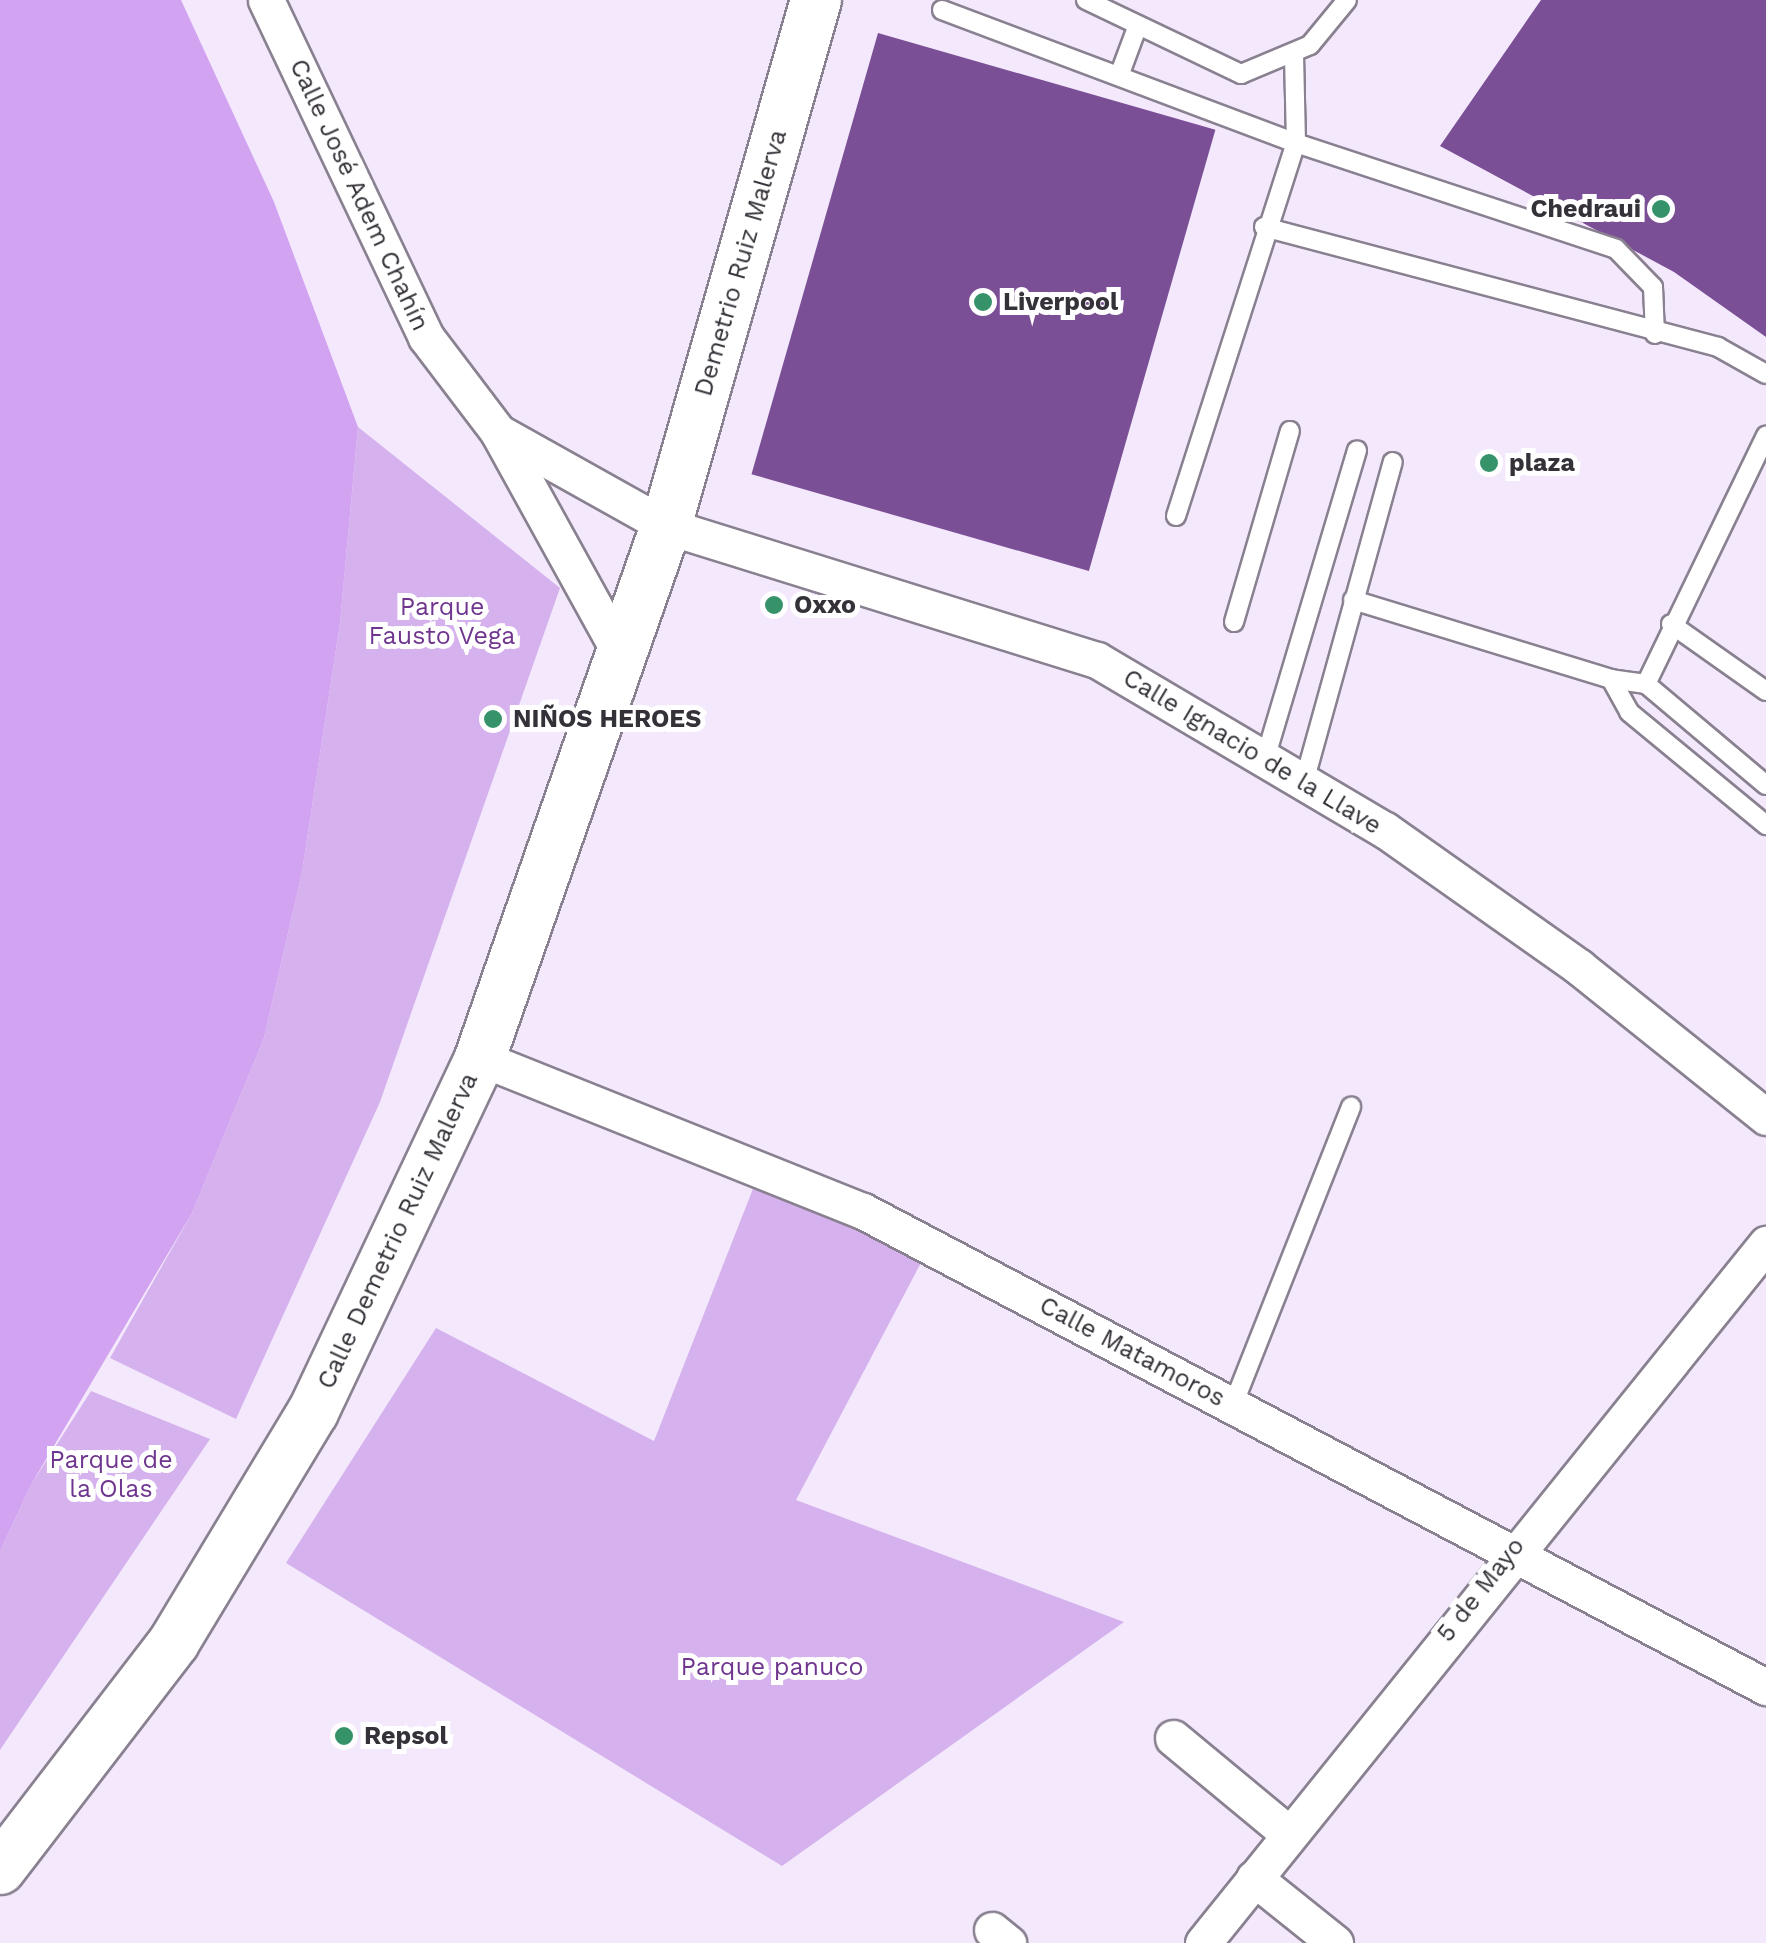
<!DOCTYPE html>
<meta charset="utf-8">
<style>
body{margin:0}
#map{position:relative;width:1766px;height:1943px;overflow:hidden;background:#f4e9fc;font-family:"Work Sans",sans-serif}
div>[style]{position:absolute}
.green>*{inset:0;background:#d5b2ed}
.water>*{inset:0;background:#d1a3f0}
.building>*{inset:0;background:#7b4f96;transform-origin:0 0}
.roads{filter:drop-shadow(2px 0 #898090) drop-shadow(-2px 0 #898090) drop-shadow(0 2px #898090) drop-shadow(0 -2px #898090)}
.service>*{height:18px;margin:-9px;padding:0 9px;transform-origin:9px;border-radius:9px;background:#fff}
.minor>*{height:35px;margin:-17.5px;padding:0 17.5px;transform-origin:17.5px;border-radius:17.5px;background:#fff}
.secondary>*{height:50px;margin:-25px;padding:0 25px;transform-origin:25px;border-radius:25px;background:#fff}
.dots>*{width:28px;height:28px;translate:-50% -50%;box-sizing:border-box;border:5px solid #fff;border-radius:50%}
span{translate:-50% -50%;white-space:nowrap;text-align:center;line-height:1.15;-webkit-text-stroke:10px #fff;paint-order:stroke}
.street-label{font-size:25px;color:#353138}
.poi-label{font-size:25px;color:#353138;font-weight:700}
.right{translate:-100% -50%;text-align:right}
.left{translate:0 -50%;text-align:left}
.park-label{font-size:25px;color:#6f358f}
</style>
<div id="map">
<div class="green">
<div style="clip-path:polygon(358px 427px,560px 588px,380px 1102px,236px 1419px,110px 1358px,192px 1213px,264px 1038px,302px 872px,340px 623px)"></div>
<div style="clip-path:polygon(758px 1176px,923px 1259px,796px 1500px,1124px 1622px,782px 1866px,286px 1563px,436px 1328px,654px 1441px)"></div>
<div style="clip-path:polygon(91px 1391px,210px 1439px,0 1750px,0 1551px,32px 1483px)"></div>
</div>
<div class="water">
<div style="clip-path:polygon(0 0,181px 0,274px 202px,358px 427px,340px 623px,302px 872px,264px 1038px,192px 1213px,32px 1483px,0 1551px)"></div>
</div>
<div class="building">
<div style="clip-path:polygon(1541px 0,1766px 0,1766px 337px,1674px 272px,1440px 146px)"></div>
<div style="left:878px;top:33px;width:351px;height:459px;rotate:16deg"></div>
</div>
<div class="roads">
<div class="service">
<div style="left:1086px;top:0;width:172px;rotate:25.5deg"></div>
<div style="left:1241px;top:74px;width:75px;rotate:-22.8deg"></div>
<div style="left:1310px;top:45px;width:58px;rotate:-50.6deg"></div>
<div style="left:942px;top:10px;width:378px;rotate:20.6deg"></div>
<div style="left:1296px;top:143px;width:337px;rotate:18.3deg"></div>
<div style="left:1616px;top:249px;width:53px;rotate:45.8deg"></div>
<div style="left:1653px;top:287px;width:47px;rotate:87.6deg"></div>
<div style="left:1119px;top:76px;width:54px;rotate:-69.6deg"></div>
<div style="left:1264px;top:227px;width:470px;rotate:14.8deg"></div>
<div style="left:1718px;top:347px;width:55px;rotate:29.4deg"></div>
<div style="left:1176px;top:516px;width:392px;rotate:-72.2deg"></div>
<div style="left:1296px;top:143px;width:90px;rotate:-91.3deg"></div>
<div style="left:1353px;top:600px;width:270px;rotate:17deg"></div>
<div style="left:1234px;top:622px;width:199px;rotate:-73.7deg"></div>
<div style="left:1671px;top:624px;width:116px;rotate:35.2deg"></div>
<div style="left:1646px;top:684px;width:276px;rotate:-64.2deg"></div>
<div style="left:1265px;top:759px;width:322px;rotate:-73.4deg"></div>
<div style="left:1304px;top:782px;width:332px;rotate:-74.5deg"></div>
<div style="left:1766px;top:785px;width:157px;rotate:-139.9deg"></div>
<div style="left:1646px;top:684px;width:35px;rotate:-172deg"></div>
<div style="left:1611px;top:679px;width:38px;rotate:61deg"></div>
<div style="left:1629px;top:712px;width:178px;rotate:39.5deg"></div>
<div style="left:1233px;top:1405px;width:321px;rotate:-68.4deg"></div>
</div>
<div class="minor">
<div style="left:266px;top:0;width:373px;rotate:64.6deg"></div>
<div style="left:426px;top:337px;width:119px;rotate:52.8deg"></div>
<div style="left:498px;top:432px;width:255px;rotate:61.1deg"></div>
<div style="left:498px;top:432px;width:193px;rotate:29.2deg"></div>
<div style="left:666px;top:526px;width:451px;rotate:17.3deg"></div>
<div style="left:1097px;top:660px;width:334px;rotate:30.6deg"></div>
<div style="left:1385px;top:830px;width:237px;rotate:35.2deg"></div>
<div style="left:1579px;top:967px;width:240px;rotate:38.7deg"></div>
<div style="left:480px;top:1058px;width:412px;rotate:21.8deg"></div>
<div style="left:863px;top:1211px;width:1021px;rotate:27.8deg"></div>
<div style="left:1173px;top:1738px;width:151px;rotate:39.6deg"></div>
<div style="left:1254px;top:1878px;width:104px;rotate:38.7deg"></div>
<div style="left:992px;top:1930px;width:21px;rotate:39deg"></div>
<div style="left:1203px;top:1943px;width:898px;rotate:-51.15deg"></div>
</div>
<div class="secondary">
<div style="left:0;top:1869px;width:286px;rotate:-52.5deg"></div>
<div style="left:174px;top:1642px;width:269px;rotate:-58.9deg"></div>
<div style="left:313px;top:1412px;width:391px;rotate:-64.7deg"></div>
<div style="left:480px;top:1058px;width:564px;rotate:-70.73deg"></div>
<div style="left:666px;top:526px;width:547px;rotate:-74.08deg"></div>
</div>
</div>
<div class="dots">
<div style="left:1661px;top:209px;background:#359269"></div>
<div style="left:983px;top:302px;background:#359269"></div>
<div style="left:1489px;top:463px;background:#359269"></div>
<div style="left:774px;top:605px;background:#359269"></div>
<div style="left:493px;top:719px;background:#359269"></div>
<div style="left:344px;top:1736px;background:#359269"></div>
</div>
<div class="street-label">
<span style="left:359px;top:195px;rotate:65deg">Calle José Adem Chahín</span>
<span style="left:741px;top:263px;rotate:-74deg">Demetrio Ruiz Malerva</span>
<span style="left:1252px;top:752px;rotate:31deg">Calle Ignacio de la Llave</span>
<span style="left:398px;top:1231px;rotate:-65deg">Calle Demetrio Ruiz Malerva</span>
<span style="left:1132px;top:1352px;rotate:28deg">Calle Matamoros</span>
<span style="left:1481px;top:1590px;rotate:-52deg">5 de Mayo</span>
</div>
<div class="poi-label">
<span class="right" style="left:1641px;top:209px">Chedraui</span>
<span class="left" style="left:1003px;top:302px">Liverpool</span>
<span class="left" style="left:1509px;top:463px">plaza</span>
<span class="left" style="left:794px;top:605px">Oxxo</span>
<span class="left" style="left:513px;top:719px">NIÑOS HEROES</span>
<span class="left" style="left:364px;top:1736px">Repsol</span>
</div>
<div class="park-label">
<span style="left:442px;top:622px">Parque<br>Fausto Vega</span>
<span style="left:111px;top:1475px">Parque de<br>la Olas</span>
<span style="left:772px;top:1667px">Parque panuco</span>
</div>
</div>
